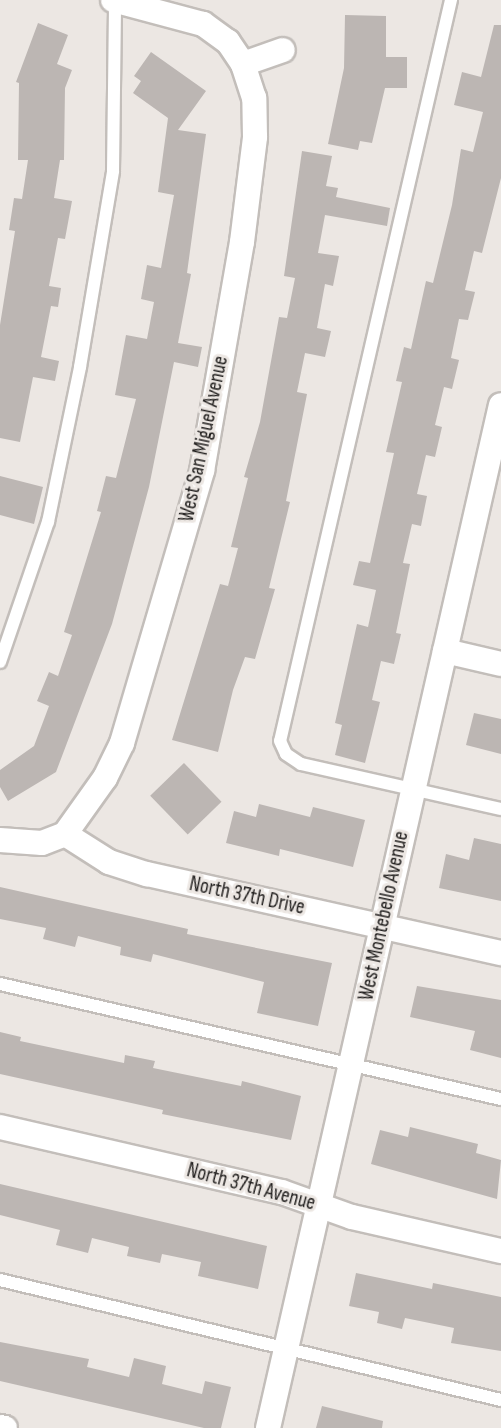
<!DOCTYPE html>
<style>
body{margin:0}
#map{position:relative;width:501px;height:1428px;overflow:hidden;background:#ece7e3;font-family:"Sofia Sans Condensed",sans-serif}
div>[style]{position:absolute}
.building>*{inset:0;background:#bcb6b3;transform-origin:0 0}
.roads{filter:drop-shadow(2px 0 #c3beba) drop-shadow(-2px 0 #c3beba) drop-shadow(0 2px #c3beba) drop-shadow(0 -2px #c3beba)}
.lane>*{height:12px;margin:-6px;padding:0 6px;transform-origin:6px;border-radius:6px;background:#fff}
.street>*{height:24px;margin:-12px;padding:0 12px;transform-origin:12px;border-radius:12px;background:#fff}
span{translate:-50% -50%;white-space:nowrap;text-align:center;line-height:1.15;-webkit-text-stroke:6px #ece7e3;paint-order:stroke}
.street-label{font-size:21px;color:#22201f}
</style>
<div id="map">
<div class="building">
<div style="clip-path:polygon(345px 15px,386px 16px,386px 57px,407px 57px,407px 88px,385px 88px,372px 143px,360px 141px,358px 150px,328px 144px,344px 68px)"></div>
<div style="clip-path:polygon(38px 23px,68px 35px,57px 64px,72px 70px,65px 88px,64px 160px,60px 160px,54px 198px,72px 201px,65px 239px,58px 238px,49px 286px,61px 288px,58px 307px,51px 306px,41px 357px,59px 361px,55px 381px,33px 377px,20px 442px,0 438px,0 325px,15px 231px,9px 230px,14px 198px,22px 199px,28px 160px,18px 160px,19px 83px,16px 82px)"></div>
<div style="clip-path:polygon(494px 25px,501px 25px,501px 178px,482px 253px,474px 251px,465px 290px,475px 292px,468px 320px,459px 319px,451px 358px,459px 360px,452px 389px,444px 387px,435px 425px,442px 427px,435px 457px,426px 455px,417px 494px,427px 496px,421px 526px,412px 524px,403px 563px,410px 564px,396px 633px,401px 634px,394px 664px,381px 661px,372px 700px,380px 702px,365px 763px,335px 755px,342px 725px,335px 723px,357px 624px,368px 627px,376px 590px,353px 585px,359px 561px,370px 563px,394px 453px,386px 452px,402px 382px,396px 381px,404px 347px,411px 349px,426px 281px,433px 283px,452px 205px,461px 149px,473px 152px,483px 112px,454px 105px,462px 72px,481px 77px)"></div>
<div style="clip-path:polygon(151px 52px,206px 91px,178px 130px,206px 134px,187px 273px,191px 274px,178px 343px,202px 347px,198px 367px,174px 362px,149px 487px,112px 624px,56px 772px,8px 801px,0 787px,0 770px,34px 746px,49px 706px,37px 701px,49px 672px,58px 676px,72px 635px,64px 632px,101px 512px,97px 511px,106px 476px,116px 478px,136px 399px,115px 395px,126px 335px,147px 339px,154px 302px,141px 299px,147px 265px,161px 268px,174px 195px,158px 192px,168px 118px,133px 93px,141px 81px,134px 76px)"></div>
<div style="clip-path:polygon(302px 151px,332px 156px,326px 186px,338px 188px,336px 197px,390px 208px,387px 226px,325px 215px,318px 253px,339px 256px,333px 286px,325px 284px,317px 328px,331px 331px,325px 357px,305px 353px,297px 392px,307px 394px,286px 501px,290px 502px,269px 588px,275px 589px,255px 659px,245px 657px,233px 690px,218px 752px,172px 740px,220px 584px,228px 586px,238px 548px,231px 547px,248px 478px,244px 477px,260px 422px,279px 317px,287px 318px,295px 278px,284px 276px)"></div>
<div style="clip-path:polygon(0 476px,43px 487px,34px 524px,0 515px)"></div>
<div style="clip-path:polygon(474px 713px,501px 719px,501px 754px,466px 745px)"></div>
<div style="left:184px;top:763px;width:54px;height:47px;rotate:46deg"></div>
<div style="clip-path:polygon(259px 804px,310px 817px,313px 807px,365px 820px,353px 867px,280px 849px,279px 856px,226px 843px,234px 811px,256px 817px)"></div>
<div style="clip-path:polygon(474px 838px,501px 844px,501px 901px,439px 888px,446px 854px,469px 860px)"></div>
<div style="clip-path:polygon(0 887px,188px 929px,187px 934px,332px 963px,318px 1026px,257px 1013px,264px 982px,153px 954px,151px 962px,120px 955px,121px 947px,78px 936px,75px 947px,43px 939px,46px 928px,0 919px)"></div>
<div style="clip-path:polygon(417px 986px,501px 1000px,501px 1058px,470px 1050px,475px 1031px,410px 1017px)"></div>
<div style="clip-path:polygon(0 1032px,21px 1037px,20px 1041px,124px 1063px,125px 1055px,155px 1061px,153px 1068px,241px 1086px,242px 1081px,301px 1096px,291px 1140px,162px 1114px,163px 1110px,0 1074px)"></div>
<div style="clip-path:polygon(410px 1127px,478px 1144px,476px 1153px,501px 1160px,497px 1199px,371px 1164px,380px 1130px,408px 1137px)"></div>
<div style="clip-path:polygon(0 1184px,267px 1246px,258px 1289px,198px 1276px,201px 1262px,162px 1254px,160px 1263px,127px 1256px,129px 1247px,92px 1238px,88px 1253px,56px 1245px,60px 1230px,0 1215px)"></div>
<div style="clip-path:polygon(356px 1273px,432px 1289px,433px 1283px,501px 1297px,501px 1351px,451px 1343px,454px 1328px,405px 1318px,402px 1329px,377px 1323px,379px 1312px,349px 1306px)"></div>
<div style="clip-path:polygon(0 1342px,89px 1359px,87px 1367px,129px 1377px,134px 1358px,166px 1366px,162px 1384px,202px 1394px,205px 1381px,231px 1387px,221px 1428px,204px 1428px,0 1381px)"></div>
<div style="clip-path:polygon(322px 1406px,383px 1421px,382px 1428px,316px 1428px)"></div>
</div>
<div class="roads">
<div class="lane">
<div style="left:451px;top:0;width:760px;rotate:102.99deg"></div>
<div style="left:280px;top:741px;width:14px;rotate:65deg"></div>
<div style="left:286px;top:754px;width:18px;rotate:34deg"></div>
<div style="left:301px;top:764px;width:205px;rotate:12.7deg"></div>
<div style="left:0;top:662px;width:148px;rotate:-71.1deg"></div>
<div style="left:48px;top:522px;width:158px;rotate:-78.3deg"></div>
<div style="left:80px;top:367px;width:199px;rotate:-80.4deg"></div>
<div style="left:113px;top:171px;width:171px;rotate:-89.3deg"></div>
<div style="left:0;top:984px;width:514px;rotate:12.93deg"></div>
<div style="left:0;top:1280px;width:515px;rotate:13.47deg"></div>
</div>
<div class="street">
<div style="left:243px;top:64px;width:42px;rotate:-19.3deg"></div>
<div style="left:445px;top:651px;width:57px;rotate:13.1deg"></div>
<div style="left:65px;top:834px;width:69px;rotate:-54.5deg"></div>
<div style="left:105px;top:778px;width:39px;rotate:-64deg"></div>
<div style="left:122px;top:743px;width:284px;rotate:-73.6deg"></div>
<div style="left:202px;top:471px;width:232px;rotate:-80.1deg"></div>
<div style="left:242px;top:242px;width:106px;rotate:-82.9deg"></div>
<div style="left:255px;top:137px;width:39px;rotate:-91deg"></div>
<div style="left:254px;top:98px;width:36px;rotate:-108deg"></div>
<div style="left:243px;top:64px;width:27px;rotate:-124deg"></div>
<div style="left:228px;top:42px;width:31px;rotate:-144deg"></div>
<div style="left:203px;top:24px;width:93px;rotate:-165.1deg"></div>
<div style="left:0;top:840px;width:42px;rotate:4.1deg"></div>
<div style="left:42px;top:843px;width:25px;rotate:-21deg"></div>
<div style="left:65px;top:834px;width:52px;rotate:32.5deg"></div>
<div style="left:109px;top:862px;width:40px;rotate:18deg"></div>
<div style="left:147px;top:874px;width:363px;rotate:12.6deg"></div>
<div style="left:0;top:1127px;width:289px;rotate:13deg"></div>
<div style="left:282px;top:1192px;width:74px;rotate:19.7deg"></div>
<div style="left:352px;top:1217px;width:153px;rotate:12.9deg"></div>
<div style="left:0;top:1427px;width:5px;rotate:11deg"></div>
<div style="left:268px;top:1428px;width:1049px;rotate:-77.17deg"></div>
</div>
</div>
<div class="street-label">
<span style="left:204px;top:439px;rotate:-78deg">West San Miguel Avenue</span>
<span style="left:247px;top:896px;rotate:12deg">North 37th Drive</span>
<span style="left:384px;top:916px;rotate:-78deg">West Montebello Avenue</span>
<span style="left:251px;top:1187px;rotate:15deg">North 37th Avenue</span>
</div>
</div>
